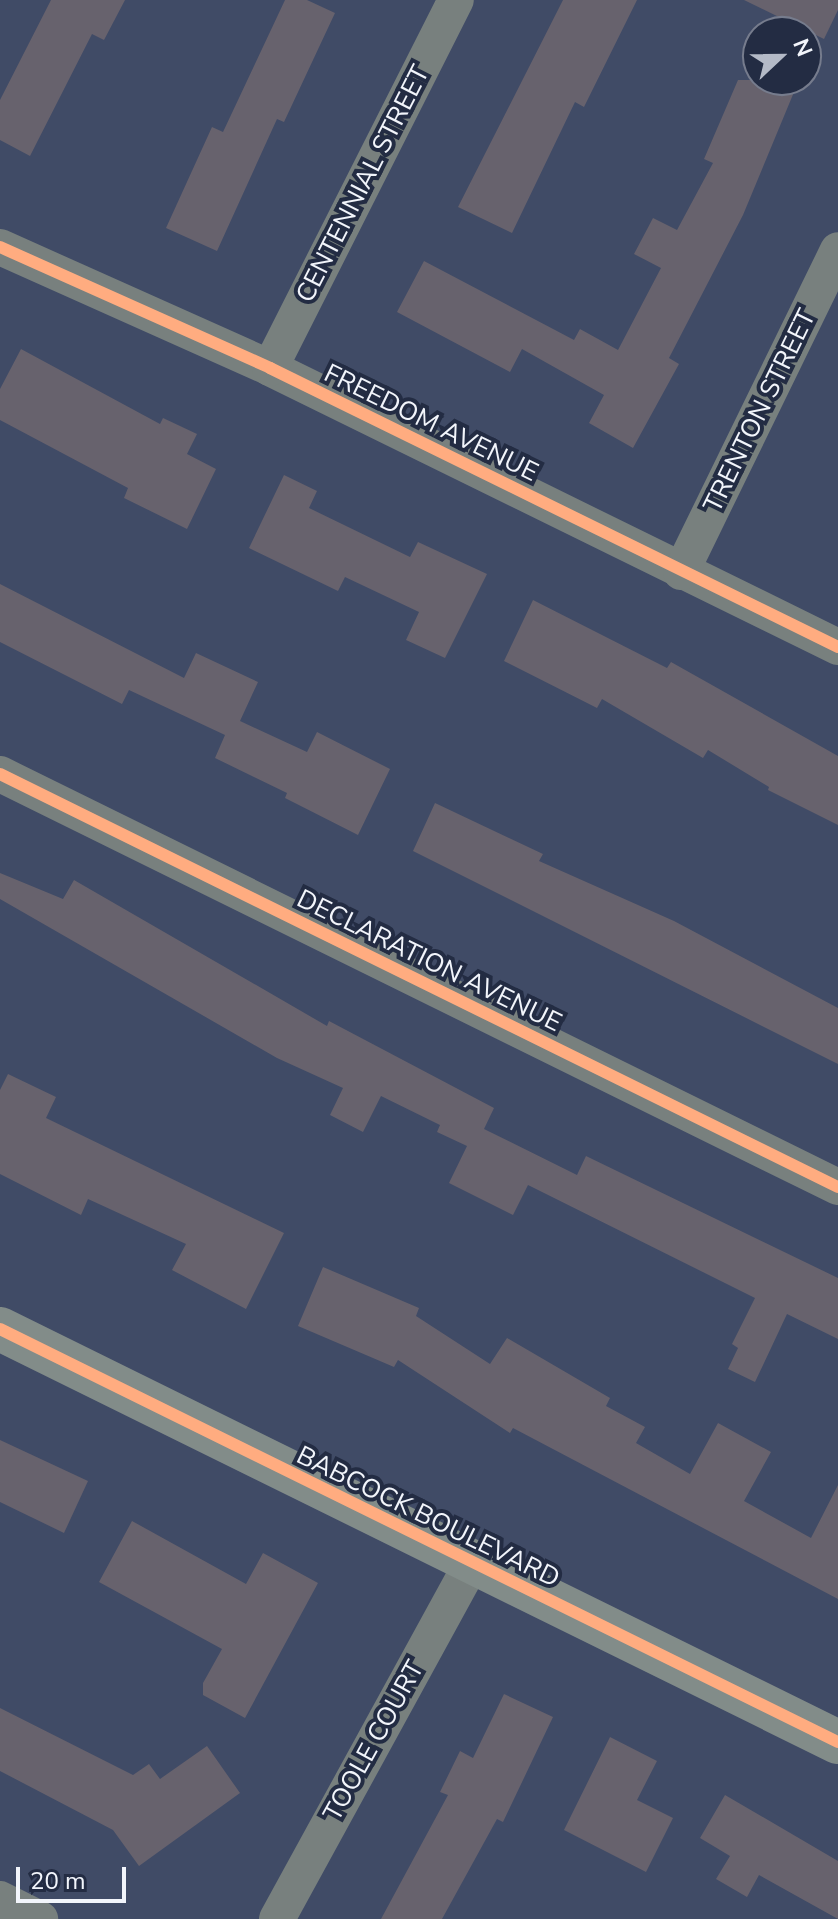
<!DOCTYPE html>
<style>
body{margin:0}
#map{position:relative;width:838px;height:1919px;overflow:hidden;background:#404b66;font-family:"Nunito Sans",sans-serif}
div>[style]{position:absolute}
.building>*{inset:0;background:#67626d}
.street>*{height:36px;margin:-18px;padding:0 18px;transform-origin:18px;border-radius:18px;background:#78807e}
.secondary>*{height:44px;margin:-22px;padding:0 22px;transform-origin:22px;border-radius:22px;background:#828c89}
.cycleway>*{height:12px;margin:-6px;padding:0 6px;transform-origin:6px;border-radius:6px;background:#ffac80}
span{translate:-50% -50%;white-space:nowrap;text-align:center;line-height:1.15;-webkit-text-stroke:8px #232c43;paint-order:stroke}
.street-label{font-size:26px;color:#f2f5fb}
.north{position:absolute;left:742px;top:16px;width:80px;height:80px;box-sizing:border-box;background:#232c43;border:2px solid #767c8d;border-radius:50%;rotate:68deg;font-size:22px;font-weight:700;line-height:32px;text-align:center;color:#f2f5fb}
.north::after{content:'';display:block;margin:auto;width:28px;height:36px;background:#b4bac7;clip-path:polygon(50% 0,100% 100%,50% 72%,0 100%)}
.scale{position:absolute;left:16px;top:1867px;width:110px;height:36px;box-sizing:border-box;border:4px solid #f2f5fb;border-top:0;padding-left:10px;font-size:24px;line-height:28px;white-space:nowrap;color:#f2f5fb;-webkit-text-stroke:6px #232c43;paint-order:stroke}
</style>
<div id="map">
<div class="building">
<div style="clip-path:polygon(51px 0,125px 0,104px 40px,92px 34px,30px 156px,0 140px,0 100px)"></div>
<div style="clip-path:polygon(285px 0,307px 0,335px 13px,284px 122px,277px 119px,217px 251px,166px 228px,212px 127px,223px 132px)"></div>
<div style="clip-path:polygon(563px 0,637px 0,584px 107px,575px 102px,512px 233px,458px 207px)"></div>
<div style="clip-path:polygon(744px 0,838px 0,838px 10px,824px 39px)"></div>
<div style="clip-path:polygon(738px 80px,799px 80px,743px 215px,669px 358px,679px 364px,633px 448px,589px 423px,604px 395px,522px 349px,510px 372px,397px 312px,424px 261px,574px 340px,580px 329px,618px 350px,661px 268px,634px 254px,653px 218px,677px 230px,713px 163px,704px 159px)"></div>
<div style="clip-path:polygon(21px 349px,160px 424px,163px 418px,197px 434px,187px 454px,216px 469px,187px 529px,124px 498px,128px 488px,0 420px,0 389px)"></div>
<div style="clip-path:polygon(284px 475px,317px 491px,309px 508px,410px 557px,418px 542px,487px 574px,445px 658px,406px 640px,419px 612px,345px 577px,338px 591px,249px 548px)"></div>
<div style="clip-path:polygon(0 584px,184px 678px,196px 653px,258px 682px,240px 721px,307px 752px,317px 732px,390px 769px,358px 835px,285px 798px,287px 793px,215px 758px,225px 735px,129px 690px,122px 704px,0 642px)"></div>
<div style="clip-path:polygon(533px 600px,667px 668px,671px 662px,838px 756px,838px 825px,768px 790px,769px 787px,708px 750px,703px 758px,602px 699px,597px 708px,504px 661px)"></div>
<div style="clip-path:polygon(435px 803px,543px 854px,539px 861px,674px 921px,838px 1008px,838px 1064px,413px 851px)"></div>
<div style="clip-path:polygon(0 873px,63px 899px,74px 880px,327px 1026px,329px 1021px,494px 1108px,484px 1129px,577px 1175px,586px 1156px,838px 1278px,838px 1339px,787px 1314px,755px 1382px,728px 1369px,738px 1348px,732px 1344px,755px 1298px,528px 1185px,513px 1215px,449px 1183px,467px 1146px,437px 1132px,440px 1125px,381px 1096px,363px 1132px,330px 1115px,343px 1088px,277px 1058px,0 899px)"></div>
<div style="clip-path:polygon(8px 1074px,56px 1097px,46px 1118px,284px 1233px,246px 1309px,172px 1270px,186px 1244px,88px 1199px,81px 1215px,0 1174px,0 1090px)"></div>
<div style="clip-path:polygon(323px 1267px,419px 1308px,416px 1316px,490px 1364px,507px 1338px,610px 1398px,606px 1406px,645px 1427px,636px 1443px,690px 1474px,718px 1423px,771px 1452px,744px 1501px,811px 1538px,838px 1485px,838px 1599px,513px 1428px,510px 1433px,398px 1360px,394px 1367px,298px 1326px)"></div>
<div style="clip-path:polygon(0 1440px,88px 1481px,64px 1533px,0 1502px)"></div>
<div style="clip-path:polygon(132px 1521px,246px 1584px,263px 1553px,318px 1583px,245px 1718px,203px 1695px,203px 1683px,222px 1649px,99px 1582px)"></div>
<div style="clip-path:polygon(504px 1694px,553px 1717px,503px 1822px,497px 1819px,442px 1919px,381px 1919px,448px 1795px,440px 1792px,460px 1751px,473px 1758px)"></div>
<div style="clip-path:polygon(0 1708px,133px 1775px,149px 1764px,160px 1779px,207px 1746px,240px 1793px,139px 1866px,113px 1830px,0 1771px)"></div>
<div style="clip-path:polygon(610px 1737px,657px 1761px,637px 1800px,673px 1818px,646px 1872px,564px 1830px)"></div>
<div style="clip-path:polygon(725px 1795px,838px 1861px,838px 1919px,759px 1875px,747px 1897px,716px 1879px,730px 1856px,700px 1838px)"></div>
</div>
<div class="street">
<div style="left:0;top:247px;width:296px;rotate:24.1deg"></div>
<div style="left:270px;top:368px;width:633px;rotate:26.16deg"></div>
<div style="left:270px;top:368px;width:412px;rotate:-63.2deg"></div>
<div style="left:681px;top:572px;width:358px;rotate:-64deg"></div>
<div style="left:0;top:774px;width:934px;rotate:26.24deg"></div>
<div style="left:0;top:1899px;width:45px;rotate:26.6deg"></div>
<div style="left:277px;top:1919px;width:406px;rotate:-61.3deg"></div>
</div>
<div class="secondary">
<div style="left:0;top:1329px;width:934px;rotate:26.24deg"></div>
</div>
<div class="cycleway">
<div style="left:0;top:247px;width:296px;rotate:24.1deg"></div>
<div style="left:270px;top:368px;width:633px;rotate:26.16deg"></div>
<div style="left:0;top:774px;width:934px;rotate:26.24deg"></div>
<div style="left:0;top:1329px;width:934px;rotate:26.24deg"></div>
</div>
<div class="street-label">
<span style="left:363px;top:184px;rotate:-63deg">CENTENNIAL STREET</span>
<span style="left:760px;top:411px;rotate:-64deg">TRENTON STREET</span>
<span style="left:431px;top:423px;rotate:26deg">FREEDOM AVENUE</span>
<span style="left:429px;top:961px;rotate:26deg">DECLARATION AVENUE</span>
<span style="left:428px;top:1517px;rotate:26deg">BABCOCK BOULEVARD</span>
<span style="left:374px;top:1741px;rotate:-61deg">TOOLE COURT</span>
</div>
<div class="north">N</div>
<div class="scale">20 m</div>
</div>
